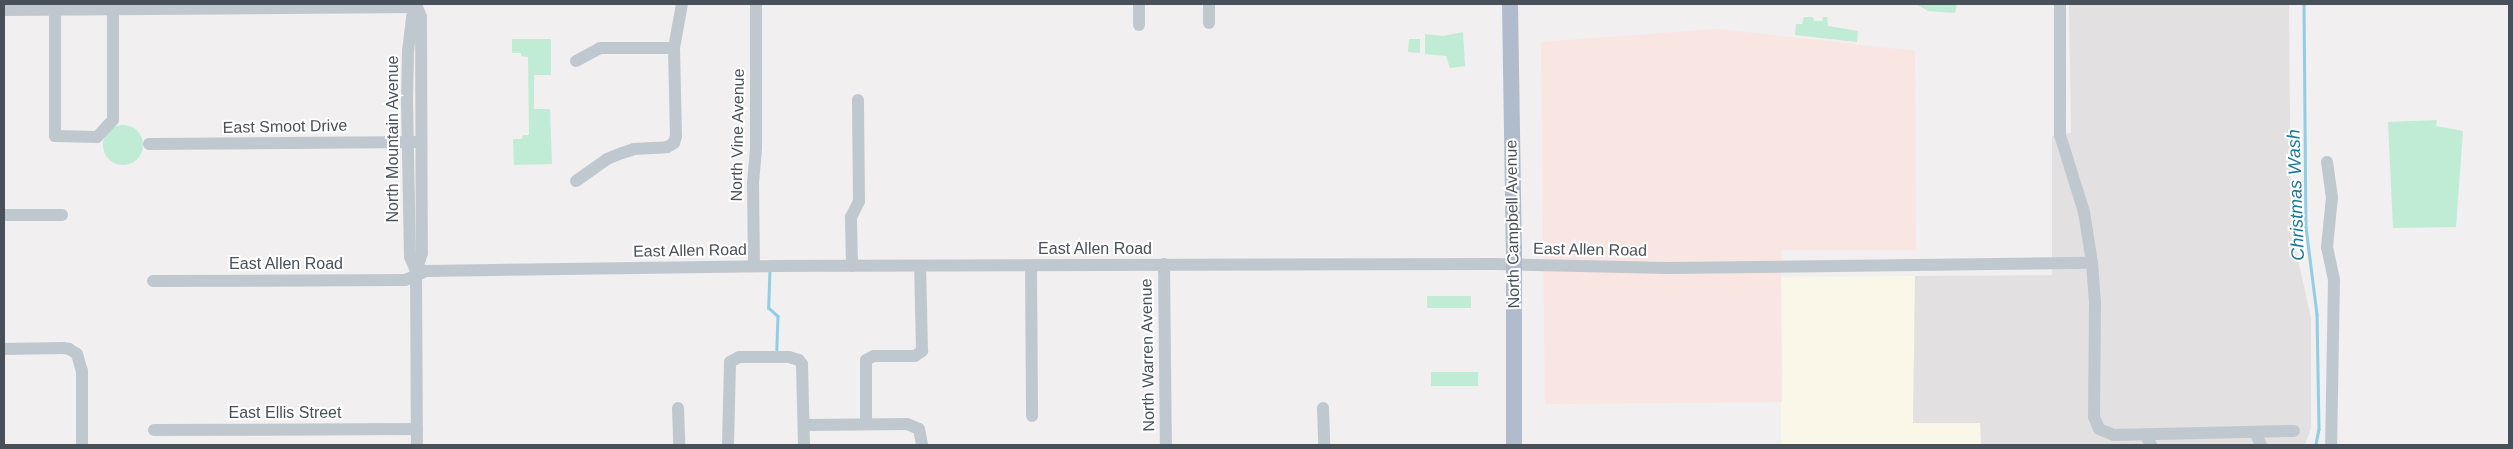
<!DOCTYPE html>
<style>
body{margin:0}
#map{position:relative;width:2513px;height:449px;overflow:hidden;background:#f1efef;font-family:Arial,sans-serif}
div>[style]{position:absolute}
.commercial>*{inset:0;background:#faf7e9}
.education>*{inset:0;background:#e2e0e0}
.medical>*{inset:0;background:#f9e5e1}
.green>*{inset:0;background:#c0ebd4;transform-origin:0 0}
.round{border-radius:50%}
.stream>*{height:2.5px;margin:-1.25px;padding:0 1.25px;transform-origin:1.25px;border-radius:1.25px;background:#91cde4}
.minor>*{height:12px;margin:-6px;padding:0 6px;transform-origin:6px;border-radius:6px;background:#c0c8cf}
.major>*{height:16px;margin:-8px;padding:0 8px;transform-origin:8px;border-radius:8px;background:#b0bccb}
span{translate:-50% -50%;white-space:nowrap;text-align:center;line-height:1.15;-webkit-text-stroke:4px #fff;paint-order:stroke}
.street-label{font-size:16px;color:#48505a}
.water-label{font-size:18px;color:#18779d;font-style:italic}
.frame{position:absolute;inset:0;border:5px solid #48505a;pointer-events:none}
</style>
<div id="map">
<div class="commercial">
<div style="clip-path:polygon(1915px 276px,1913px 423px,1981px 423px,1981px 445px,1781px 445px,1781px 277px)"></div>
</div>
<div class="education">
<div style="clip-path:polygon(2069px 4px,2289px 4px,2291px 228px,2311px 318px,2311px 428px,2305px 445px,1981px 445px,1980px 423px,1913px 423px,1915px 276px,2052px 275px,2052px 136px,2071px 133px)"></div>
</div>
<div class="medical">
<div style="clip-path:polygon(1718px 29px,1915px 51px,1916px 250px,1781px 250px,1782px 402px,1545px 404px,1541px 42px)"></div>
</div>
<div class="green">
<div style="clip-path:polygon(1916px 4px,1957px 4px,1955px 13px,1928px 11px)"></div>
<div style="clip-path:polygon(1804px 17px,1813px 17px,1814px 21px,1822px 21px,1823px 17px,1827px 17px,1828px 26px,1858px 31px,1857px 42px,1795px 35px,1796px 24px,1802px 24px)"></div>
<div style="clip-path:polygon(1463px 32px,1465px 66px,1450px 68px,1446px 56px,1425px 54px,1425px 34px,1443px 36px)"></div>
<div style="clip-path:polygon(512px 39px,551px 39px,551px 75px,534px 75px,534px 109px,550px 109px,552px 164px,514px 165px,513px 139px,522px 139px,523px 135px,529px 135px,528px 57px,521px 56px,521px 53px,512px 53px)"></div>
<div style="clip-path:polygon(1409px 39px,1420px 39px,1420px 53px,1408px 52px)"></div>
<div style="clip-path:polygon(2437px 120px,2436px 126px,2463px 131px,2456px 227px,2393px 228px,2388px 122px)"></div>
<div class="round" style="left:103px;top:125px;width:40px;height:40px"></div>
<div style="left:1427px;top:296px;width:44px;height:12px"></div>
<div style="left:1431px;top:372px;width:47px;height:14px"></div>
</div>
<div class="stream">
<div style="left:2304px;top:4px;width:223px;rotate:89.5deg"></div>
<div style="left:2306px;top:227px;width:88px;rotate:82.8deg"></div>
<div style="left:2317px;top:314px;width:115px;rotate:89deg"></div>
<div style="left:2319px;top:429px;width:16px;rotate:101deg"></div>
<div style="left:770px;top:270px;width:38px;rotate:92deg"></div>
<div style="left:769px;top:308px;width:12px;rotate:42deg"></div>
<div style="left:778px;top:316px;width:34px;rotate:92deg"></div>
</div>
<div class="minor">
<div style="left:1139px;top:4px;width:21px;rotate:90deg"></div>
<div style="left:1209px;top:4px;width:19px;rotate:90deg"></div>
<div style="left:417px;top:7px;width:11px;rotate:68deg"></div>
<div style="left:421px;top:17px;width:236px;rotate:89.8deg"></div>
<div style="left:422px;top:253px;width:19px;rotate:108deg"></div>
<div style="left:416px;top:271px;width:174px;rotate:89.7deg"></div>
<div style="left:55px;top:9px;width:127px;rotate:90deg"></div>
<div style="left:55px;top:136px;width:42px;rotate:1.4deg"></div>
<div style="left:97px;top:137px;width:23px;rotate:-47deg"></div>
<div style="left:113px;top:120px;width:111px;rotate:-90deg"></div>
<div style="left:4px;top:10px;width:413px;rotate:-0.4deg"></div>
<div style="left:576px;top:61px;width:27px;rotate:-28deg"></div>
<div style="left:600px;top:48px;width:74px"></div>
<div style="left:149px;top:144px;width:272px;rotate:-0.4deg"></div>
<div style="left:2327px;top:162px;width:35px;rotate:82deg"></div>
<div style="left:2332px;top:197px;width:50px;rotate:95.7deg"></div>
<div style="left:2327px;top:247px;width:34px;rotate:78deg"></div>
<div style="left:2334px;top:280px;width:165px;rotate:91deg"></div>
<div style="left:576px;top:181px;width:38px;rotate:-35deg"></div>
<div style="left:607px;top:159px;width:16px;rotate:-22deg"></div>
<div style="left:622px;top:153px;width:13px;rotate:-18deg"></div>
<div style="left:634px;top:149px;width:33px;rotate:-3deg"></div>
<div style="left:667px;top:147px;width:8px;rotate:-30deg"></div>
<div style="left:674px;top:143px;width:7px;rotate:-74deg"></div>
<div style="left:676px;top:136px;width:88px;rotate:-91.3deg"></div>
<div style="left:674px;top:48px;width:45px;rotate:-79.7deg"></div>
<div style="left:4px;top:215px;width:58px"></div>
<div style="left:2092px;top:263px;width:40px;rotate:85.7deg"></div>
<div style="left:2095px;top:303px;width:114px;rotate:90.5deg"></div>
<div style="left:2094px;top:417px;width:13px;rotate:67deg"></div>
<div style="left:2099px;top:429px;width:16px;rotate:22deg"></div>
<div style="left:2114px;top:435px;width:180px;rotate:-1.3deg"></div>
<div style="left:1164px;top:264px;width:181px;rotate:89.4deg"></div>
<div style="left:754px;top:266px;width:83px;rotate:-90.7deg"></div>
<div style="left:753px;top:183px;width:35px;rotate:-85deg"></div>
<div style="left:756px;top:148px;width:144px;rotate:-90deg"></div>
<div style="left:852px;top:266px;width:49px;rotate:-91.2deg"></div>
<div style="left:851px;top:217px;width:18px;rotate:-63deg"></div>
<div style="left:859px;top:201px;width:101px;rotate:-90.6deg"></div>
<div style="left:1031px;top:266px;width:150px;rotate:89.6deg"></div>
<div style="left:416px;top:271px;width:15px;rotate:-113deg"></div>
<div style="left:410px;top:257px;width:154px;rotate:-91.1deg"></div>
<div style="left:407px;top:103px;width:52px;rotate:-88.9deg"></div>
<div style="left:408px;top:51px;width:34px;rotate:-83deg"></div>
<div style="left:412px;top:17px;width:14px;rotate:-69deg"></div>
<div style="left:153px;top:281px;width:252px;rotate:-0.2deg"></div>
<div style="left:405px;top:280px;width:23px;rotate:-23deg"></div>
<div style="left:426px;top:271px;width:345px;rotate:-0.8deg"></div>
<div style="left:771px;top:266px;width:723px;rotate:-0.16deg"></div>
<div style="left:1494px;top:264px;width:174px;rotate:1.3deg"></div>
<div style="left:1668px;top:268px;width:424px;rotate:-0.7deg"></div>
<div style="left:2092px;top:263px;width:52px;rotate:-98.9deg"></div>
<div style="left:2084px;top:212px;width:81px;rotate:-107.3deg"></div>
<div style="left:2060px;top:135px;width:131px;rotate:-90deg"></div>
<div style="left:4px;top:349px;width:59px;rotate:-1deg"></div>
<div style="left:63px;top:348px;width:6px;rotate:9deg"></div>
<div style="left:69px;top:349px;width:9px;rotate:32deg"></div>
<div style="left:77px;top:354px;width:18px;rotate:74deg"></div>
<div style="left:82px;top:371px;width:74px;rotate:90deg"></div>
<div style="left:678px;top:408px;width:37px;rotate:88deg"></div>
<div style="left:1323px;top:408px;width:37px;rotate:88deg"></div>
<div style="left:866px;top:424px;width:64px;rotate:-90deg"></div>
<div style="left:866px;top:360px;width:9px;rotate:-27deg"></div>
<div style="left:874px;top:356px;width:41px"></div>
<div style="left:915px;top:356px;width:9px;rotate:-36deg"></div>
<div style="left:922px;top:351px;width:85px;rotate:-91.3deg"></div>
<div style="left:805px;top:425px;width:102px;rotate:-0.6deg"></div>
<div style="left:907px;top:424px;width:13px;rotate:23deg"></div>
<div style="left:919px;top:429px;width:16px;rotate:79deg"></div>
<div style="left:154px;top:430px;width:263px;rotate:-0.2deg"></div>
<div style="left:2255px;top:432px;width:14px;rotate:65deg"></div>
<div style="left:2145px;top:434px;width:13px;rotate:61deg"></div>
<div style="left:728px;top:445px;width:83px;rotate:-88.6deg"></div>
<div style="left:730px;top:362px;width:10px;rotate:-29deg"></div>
<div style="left:739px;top:357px;width:50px"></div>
<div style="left:789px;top:357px;width:10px;rotate:17deg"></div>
<div style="left:799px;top:360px;width:5px;rotate:53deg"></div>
<div style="left:802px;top:364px;width:81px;rotate:88.6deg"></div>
</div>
<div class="major">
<div style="left:1510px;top:4px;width:243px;rotate:89.1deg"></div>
<div style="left:1514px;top:247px;width:198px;rotate:90deg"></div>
</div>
<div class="street-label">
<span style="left:285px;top:127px;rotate:-1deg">East Smoot Drive</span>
<span style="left:738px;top:135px;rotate:-89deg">North Vine Avenue</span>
<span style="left:393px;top:139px;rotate:-90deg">North Mountain Avenue</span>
<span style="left:1513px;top:224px;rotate:-91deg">North Campbell Avenue</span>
<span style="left:1095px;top:249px">East Allen Road</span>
<span style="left:1590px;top:250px;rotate:1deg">East Allen Road</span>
<span style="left:690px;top:251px;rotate:-1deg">East Allen Road</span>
<span style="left:286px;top:264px">East Allen Road</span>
<span style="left:1148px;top:355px;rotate:-91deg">North Warren Avenue</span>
<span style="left:285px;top:413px">East Ellis Street</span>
</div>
<div class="water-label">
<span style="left:2296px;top:195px;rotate:-92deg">Christmas Wash</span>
</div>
<div class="frame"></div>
</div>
